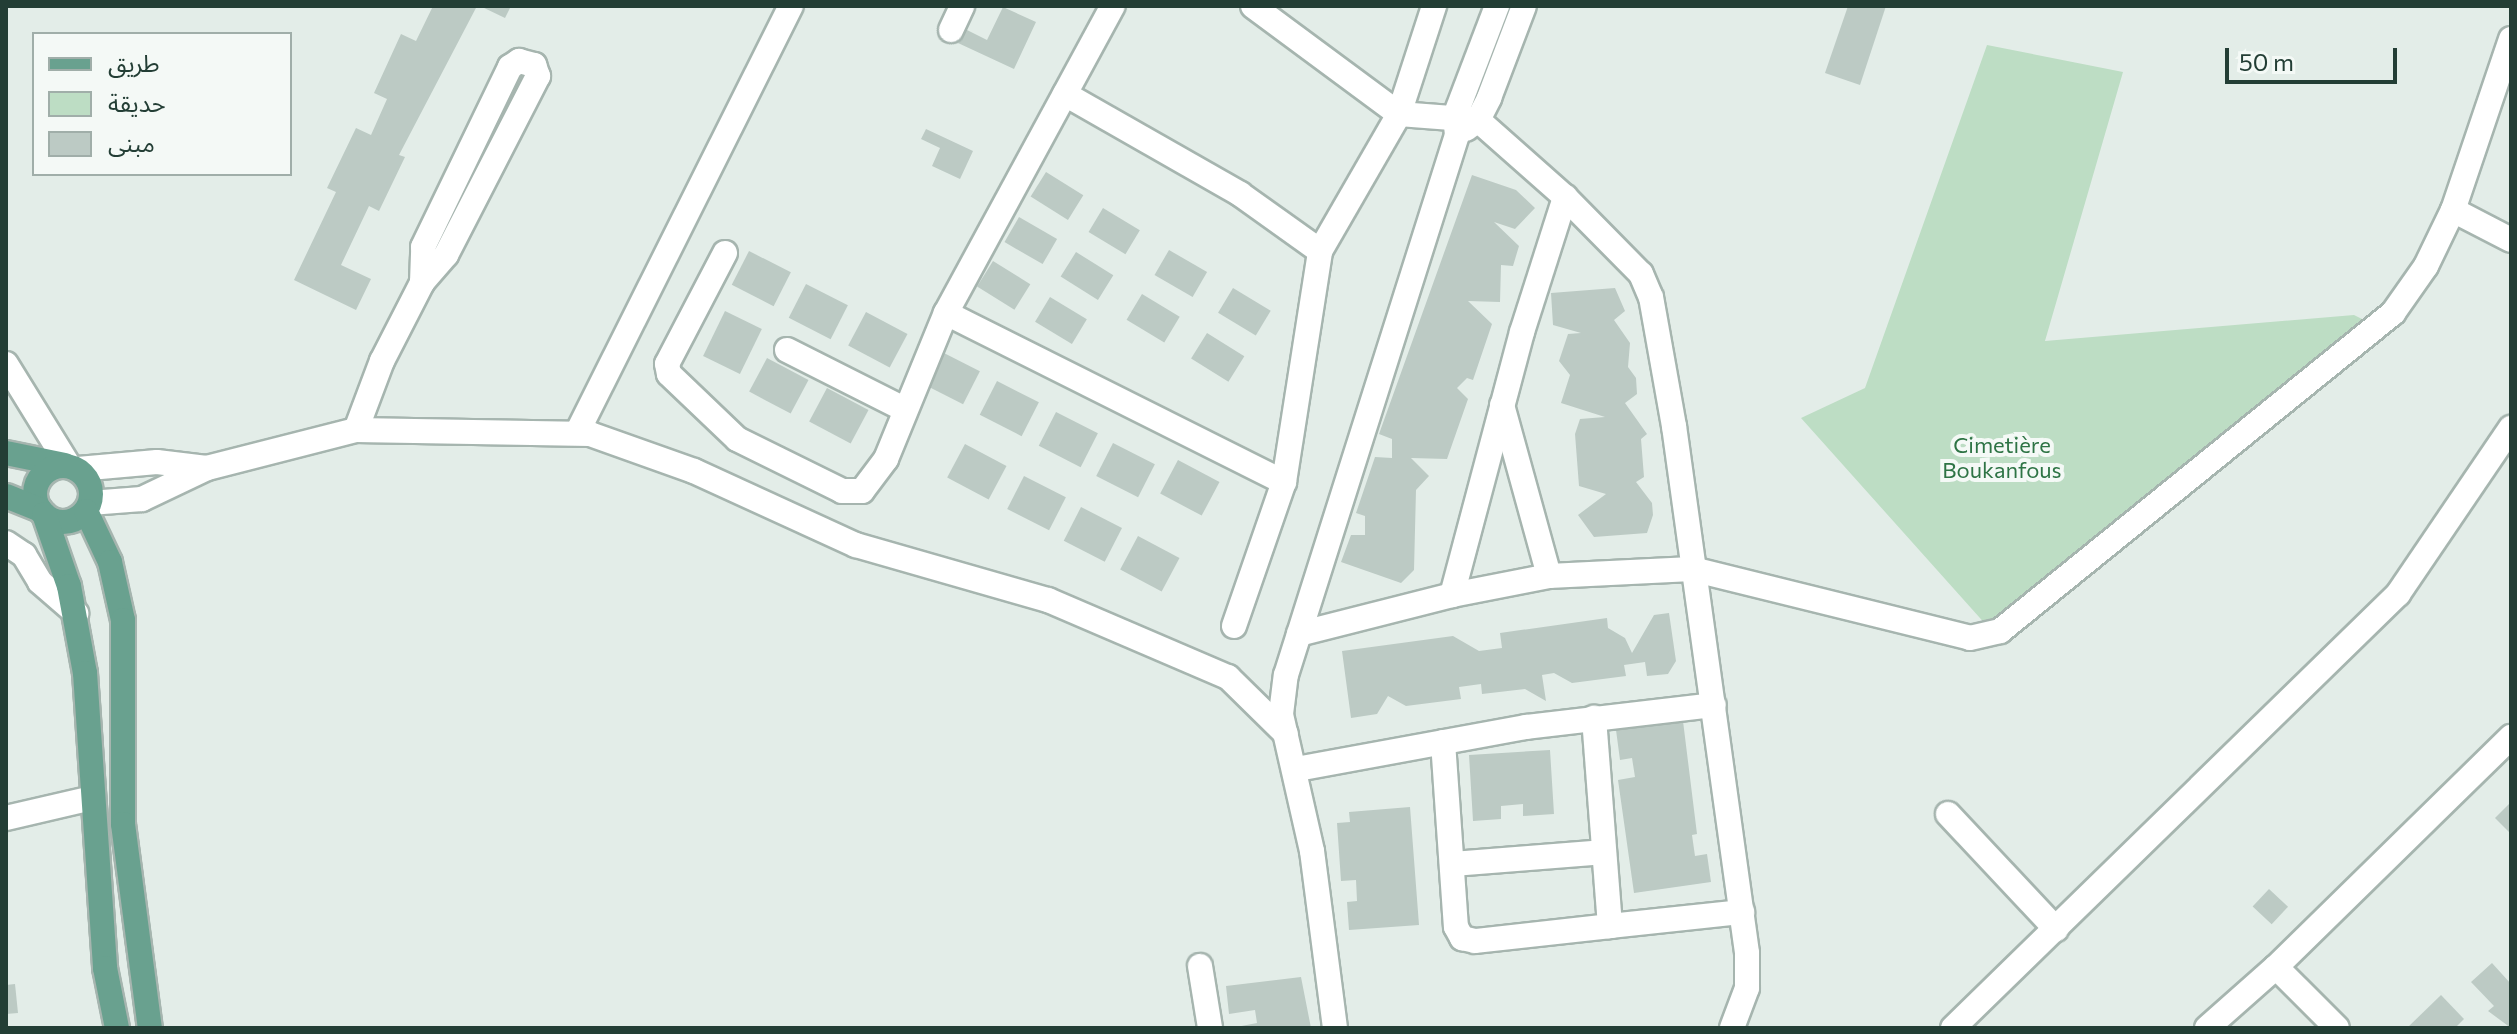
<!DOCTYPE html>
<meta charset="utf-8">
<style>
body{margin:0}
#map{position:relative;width:2517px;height:1034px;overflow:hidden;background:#e3ede8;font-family:Commissioner,"Noto Sans Arabic",sans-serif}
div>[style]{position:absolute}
.green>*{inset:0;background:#bdddc4}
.building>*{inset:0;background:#bccac4;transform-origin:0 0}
.roads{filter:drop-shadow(2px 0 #a6b5af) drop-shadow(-2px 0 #a6b5af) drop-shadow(0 2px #a6b5af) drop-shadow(0 -2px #a6b5af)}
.minor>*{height:24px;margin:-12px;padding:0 12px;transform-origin:12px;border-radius:12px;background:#fff}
.major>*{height:24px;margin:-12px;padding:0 12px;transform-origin:12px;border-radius:12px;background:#69a18f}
.major>.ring{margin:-12px;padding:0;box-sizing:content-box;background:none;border:24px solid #69a18f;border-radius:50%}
span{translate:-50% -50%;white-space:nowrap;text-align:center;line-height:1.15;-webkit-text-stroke:8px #f4f9f6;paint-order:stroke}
.park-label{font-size:22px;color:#2e7445}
.frame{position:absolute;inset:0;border:8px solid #233e35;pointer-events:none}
.legend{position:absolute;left:32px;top:32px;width:260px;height:144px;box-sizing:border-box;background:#f4f9f6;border:2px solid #a0aea9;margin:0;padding:10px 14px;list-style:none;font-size:24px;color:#233e35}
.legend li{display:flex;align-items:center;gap:16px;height:40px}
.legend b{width:40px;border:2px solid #a0aea9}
.scale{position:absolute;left:2225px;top:48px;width:172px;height:36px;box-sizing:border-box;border:4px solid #233e35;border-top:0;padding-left:10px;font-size:24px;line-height:28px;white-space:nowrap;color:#233e35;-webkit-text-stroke:6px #f4f9f6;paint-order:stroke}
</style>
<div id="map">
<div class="green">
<div style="clip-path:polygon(1987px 45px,2123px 72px,2045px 341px,2354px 315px,2372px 324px,1988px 627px,1801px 418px,1865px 388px)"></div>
</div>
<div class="building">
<div style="clip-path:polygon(433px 6px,477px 6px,399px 155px,405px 157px,379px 211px,369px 206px,341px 265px,371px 279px,356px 310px,294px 280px,336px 192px,327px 188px,356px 128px,371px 135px,387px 99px,374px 93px,401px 34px,416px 41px)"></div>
<div style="clip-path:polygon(480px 6px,511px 6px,505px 18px)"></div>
<div style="clip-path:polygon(1848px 6px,1886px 6px,1860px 85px,1825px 73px)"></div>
<div style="clip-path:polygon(1003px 7px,1036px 22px,1014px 69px,958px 43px,965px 29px,987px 40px)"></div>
<div style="clip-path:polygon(926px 129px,973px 151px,960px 179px,932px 166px,940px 148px,921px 139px)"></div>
<div style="left:1046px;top:172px;width:44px;height:29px;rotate:32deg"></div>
<div style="clip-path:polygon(1472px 175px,1516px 190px,1535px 208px,1515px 229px,1494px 222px,1519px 246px,1513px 266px,1501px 265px,1500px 302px,1468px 301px,1492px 324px,1473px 380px,1467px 378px,1457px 388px,1468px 399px,1447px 459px,1411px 458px,1429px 476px,1416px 490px,1414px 570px,1401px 583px,1341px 562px,1351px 535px,1365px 535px,1365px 516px,1356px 513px,1375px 457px,1392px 458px,1392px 439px,1379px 434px)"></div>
<div style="left:1103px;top:208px;width:43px;height:28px;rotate:31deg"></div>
<div style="left:1019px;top:217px;width:44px;height:29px;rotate:30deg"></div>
<div style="left:1169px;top:250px;width:44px;height:29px;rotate:30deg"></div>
<div style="left:749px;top:251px;width:47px;height:38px;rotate:27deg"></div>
<div style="left:1076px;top:252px;width:44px;height:29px;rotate:32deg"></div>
<div style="left:993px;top:261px;width:44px;height:30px;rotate:32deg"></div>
<div style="left:806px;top:284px;width:47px;height:38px;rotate:27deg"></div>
<div style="left:1233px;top:288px;width:44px;height:29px;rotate:31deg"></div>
<div style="clip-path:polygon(1615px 288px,1625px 311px,1614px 320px,1630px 343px,1628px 367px,1636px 378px,1637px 394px,1625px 403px,1647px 434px,1641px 439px,1644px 477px,1636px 482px,1652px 503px,1653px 515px,1647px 533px,1594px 537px,1578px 515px,1606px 494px,1579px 486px,1575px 434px,1580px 419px,1605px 417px,1561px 403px,1570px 375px,1559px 361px,1568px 334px,1581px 333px,1553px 325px,1551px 293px)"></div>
<div style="left:1142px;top:294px;width:44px;height:30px;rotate:31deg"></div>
<div style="left:1050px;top:297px;width:43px;height:29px;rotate:31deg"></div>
<div style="left:725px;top:311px;width:41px;height:50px;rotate:26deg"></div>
<div style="left:866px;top:312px;width:47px;height:38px;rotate:28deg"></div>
<div style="left:1207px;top:333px;width:44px;height:30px;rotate:32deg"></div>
<div style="left:938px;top:350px;width:47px;height:37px;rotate:27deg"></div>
<div style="left:767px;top:358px;width:47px;height:38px;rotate:28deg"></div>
<div style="left:997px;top:381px;width:47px;height:38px;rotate:27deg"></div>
<div style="left:827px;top:388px;width:47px;height:38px;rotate:28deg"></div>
<div style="left:1056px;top:412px;width:47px;height:38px;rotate:27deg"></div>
<div style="left:1113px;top:443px;width:47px;height:37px;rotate:27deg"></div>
<div style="left:965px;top:444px;width:47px;height:38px;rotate:28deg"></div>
<div style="left:1178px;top:460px;width:47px;height:38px;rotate:28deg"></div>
<div style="left:1024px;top:476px;width:47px;height:37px;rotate:27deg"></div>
<div style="left:1081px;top:507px;width:46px;height:38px;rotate:27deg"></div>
<div style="left:1138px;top:536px;width:47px;height:38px;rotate:28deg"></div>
<div style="clip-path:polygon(1669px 613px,1676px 661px,1668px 674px,1647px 676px,1645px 662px,1624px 665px,1626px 676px,1572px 683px,1554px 673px,1542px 675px,1546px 701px,1525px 689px,1482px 694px,1481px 684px,1459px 687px,1461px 699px,1406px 706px,1388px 696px,1377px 714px,1351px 718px,1342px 651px,1453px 636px,1479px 651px,1502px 648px,1500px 633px,1607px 618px,1608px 628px,1625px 638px,1632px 653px,1654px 615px)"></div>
<div style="clip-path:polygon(1683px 721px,1697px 834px,1692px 835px,1695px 856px,1707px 854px,1711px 882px,1634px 893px,1618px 780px,1635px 777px,1632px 758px,1620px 760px,1616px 730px)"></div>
<div style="clip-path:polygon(1550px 750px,1554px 814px,1523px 816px,1523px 804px,1501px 806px,1501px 819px,1473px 821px,1469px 755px)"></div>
<div style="clip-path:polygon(2511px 802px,2511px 834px,2495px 818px)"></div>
<div style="clip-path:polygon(1410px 807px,1419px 925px,1349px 930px,1347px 902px,1357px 901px,1356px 880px,1341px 881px,1337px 823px,1350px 822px,1349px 812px)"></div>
<div style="left:2269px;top:889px;width:26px;height:24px;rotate:43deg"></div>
<div style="clip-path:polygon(2492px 963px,2511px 984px,2511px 1028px,2488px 1011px,2494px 1006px,2471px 982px)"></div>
<div style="clip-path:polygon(1301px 977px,1311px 1028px,1231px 1028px,1257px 1023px,1255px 1010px,1229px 1014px,1226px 986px)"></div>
<div style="clip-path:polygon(15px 984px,18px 1013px,6px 1014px,6px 985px)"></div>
<div style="clip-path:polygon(2441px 995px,2464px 1019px,2455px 1028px,2407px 1028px)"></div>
</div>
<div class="roads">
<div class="minor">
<div style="left:1253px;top:6px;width:182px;rotate:36.5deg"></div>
<div style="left:1399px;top:114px;width:79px;rotate:4.3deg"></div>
<div style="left:1478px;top:120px;width:116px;rotate:41.5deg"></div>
<div style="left:1565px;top:197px;width:108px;rotate:45.4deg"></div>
<div style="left:1641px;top:274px;width:25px;rotate:67deg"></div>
<div style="left:1651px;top:297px;width:131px;rotate:79.9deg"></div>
<div style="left:1674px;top:426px;width:532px;rotate:82.11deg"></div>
<div style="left:1747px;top:953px;width:35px;rotate:90deg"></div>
<div style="left:1747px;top:988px;width:43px;rotate:110.6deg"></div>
<div style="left:951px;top:30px;width:26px;rotate:-65deg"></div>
<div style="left:2511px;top:39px;width:181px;rotate:108.7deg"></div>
<div style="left:2453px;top:210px;width:65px;rotate:27.3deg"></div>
<div style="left:519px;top:61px;width:16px;rotate:15deg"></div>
<div style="left:534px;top:65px;width:12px;rotate:70deg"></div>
<div style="left:538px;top:76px;width:201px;rotate:117.2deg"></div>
<div style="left:446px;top:255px;width:37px;rotate:131deg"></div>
<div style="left:422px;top:283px;width:36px;rotate:-88deg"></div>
<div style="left:423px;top:247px;width:200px;rotate:-64.2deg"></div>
<div style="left:510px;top:67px;width:11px;rotate:-34deg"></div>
<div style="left:1065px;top:94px;width:202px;rotate:29.7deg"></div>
<div style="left:1240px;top:194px;width:98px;rotate:35.5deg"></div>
<div style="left:1466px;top:129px;width:15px;rotate:-37deg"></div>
<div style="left:1478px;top:120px;width:25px;rotate:-63deg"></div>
<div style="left:1489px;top:98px;width:98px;rotate:-69.2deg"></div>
<div style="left:725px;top:253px;width:125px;rotate:117.6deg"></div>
<div style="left:667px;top:364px;width:10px;rotate:79deg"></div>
<div style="left:669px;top:374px;width:94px;rotate:43.7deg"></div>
<div style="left:737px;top:439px;width:117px;rotate:26.3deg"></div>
<div style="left:842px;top:491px;width:20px"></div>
<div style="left:862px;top:491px;width:40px;rotate:-53deg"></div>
<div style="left:886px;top:459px;width:158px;rotate:-67.7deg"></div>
<div style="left:946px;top:313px;width:349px;rotate:-61.5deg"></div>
<div style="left:946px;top:313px;width:378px;rotate:26.6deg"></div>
<div style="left:787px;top:350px;width:131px;rotate:26.8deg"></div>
<div style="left:6px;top:364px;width:120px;rotate:58.3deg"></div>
<div style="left:1502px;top:405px;width:177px;rotate:74.6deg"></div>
<div style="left:356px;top:430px;width:74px;rotate:-69.4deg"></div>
<div style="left:382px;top:361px;width:88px;rotate:-62.9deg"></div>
<div style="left:578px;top:431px;width:475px;rotate:-63.4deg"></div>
<div style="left:78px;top:469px;width:79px;rotate:-5.1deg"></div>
<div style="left:157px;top:462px;width:50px;rotate:6.8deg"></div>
<div style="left:207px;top:468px;width:154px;rotate:-14.3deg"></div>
<div style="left:356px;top:430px;width:234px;rotate:1deg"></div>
<div style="left:590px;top:434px;width:110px;rotate:19.6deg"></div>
<div style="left:694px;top:471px;width:178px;rotate:24.6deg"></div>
<div style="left:856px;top:545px;width:200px;rotate:16deg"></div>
<div style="left:1048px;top:600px;width:196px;rotate:23.2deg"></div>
<div style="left:1228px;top:677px;width:81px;rotate:44.5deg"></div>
<div style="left:90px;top:503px;width:52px;rotate:-4.4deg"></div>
<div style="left:142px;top:499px;width:72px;rotate:-25.5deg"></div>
<div style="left:6px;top:543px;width:22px;rotate:34deg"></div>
<div style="left:24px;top:555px;width:31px;rotate:59deg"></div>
<div style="left:40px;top:582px;width:48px;rotate:40.7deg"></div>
<div style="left:1452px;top:595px;width:99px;rotate:-11.1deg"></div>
<div style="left:1549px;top:576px;width:143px;rotate:-2.8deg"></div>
<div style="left:1692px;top:569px;width:286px;rotate:13.9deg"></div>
<div style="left:1970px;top:638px;width:31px;rotate:-13deg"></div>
<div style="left:2000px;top:631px;width:506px;rotate:-38.98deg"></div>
<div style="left:2393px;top:313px;width:57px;rotate:-54.9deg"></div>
<div style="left:2426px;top:266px;width:62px;rotate:-64.3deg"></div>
<div style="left:1234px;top:626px;width:152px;rotate:-70.9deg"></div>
<div style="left:1284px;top:482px;width:234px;rotate:-81.1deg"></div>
<div style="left:1320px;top:251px;width:158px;rotate:-60deg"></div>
<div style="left:1399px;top:114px;width:114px;rotate:-72deg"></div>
<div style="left:1299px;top:634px;width:158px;rotate:-14.3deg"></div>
<div style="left:1452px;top:595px;width:272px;rotate:-75.1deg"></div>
<div style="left:1522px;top:332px;width:142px;rotate:-72.3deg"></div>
<div style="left:1443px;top:742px;width:185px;rotate:86deg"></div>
<div style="left:1456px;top:927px;width:13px;rotate:61deg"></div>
<div style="left:1462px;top:938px;width:13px;rotate:13deg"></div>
<div style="left:1475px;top:941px;width:136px;rotate:-6.3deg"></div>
<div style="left:1610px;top:926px;width:209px;rotate:-94.4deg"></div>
<div style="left:1297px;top:769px;width:233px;rotate:-10.4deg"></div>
<div style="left:1526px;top:727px;width:189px;rotate:-6.7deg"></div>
<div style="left:1948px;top:814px;width:158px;rotate:46.8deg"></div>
<div style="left:6px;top:818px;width:88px;rotate:-13.1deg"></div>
<div style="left:1452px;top:864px;width:151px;rotate:-4.5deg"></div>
<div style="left:1610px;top:926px;width:133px;rotate:-6.1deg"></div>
<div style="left:1200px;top:966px;width:63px;rotate:80.8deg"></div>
<div style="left:2276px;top:967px;width:86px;rotate:45deg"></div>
<div style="left:1335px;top:1028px;width:178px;rotate:-97.4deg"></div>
<div style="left:1312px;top:851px;width:140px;rotate:-102.8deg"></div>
<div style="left:1281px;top:714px;width:39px;rotate:-83deg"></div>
<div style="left:1286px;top:675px;width:566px;rotate:-72.43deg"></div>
<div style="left:1457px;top:135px;width:19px;rotate:-96deg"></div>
<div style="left:1455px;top:116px;width:118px;rotate:-69.1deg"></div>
<div style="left:1953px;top:1028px;width:622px;rotate:-44.28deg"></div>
<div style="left:2398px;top:594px;width:201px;rotate:-55.8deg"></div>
<div style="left:2207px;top:1028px;width:92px;rotate:-41.5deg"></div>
<div style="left:2276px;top:967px;width:329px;rotate:-44.4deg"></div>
</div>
<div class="major">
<div style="left:6px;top:453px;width:60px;rotate:11.5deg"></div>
<div class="ring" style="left:35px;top:466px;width:32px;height:32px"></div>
<div style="left:6px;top:496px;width:37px;rotate:22deg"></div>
<div style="left:86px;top:511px;width:56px;rotate:64.8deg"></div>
<div style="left:110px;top:562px;width:59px;rotate:77.4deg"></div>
<div style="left:123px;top:620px;width:204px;rotate:90deg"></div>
<div style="left:123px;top:824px;width:206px;rotate:82.5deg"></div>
<div style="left:44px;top:514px;width:76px;rotate:70.9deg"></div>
<div style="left:69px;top:586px;width:88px;rotate:79.6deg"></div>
<div style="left:85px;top:673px;width:296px;rotate:86.1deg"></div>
<div style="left:105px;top:968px;width:61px;rotate:78.7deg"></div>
</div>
</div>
<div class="park-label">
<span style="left:2002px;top:457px">Cimetière<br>Boukanfous</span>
</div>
<div class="frame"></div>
<ul class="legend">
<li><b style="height:10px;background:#69a18f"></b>طريق</li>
<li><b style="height:22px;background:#bdddc4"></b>حديقة</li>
<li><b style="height:22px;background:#bccac4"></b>مبنى</li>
</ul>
<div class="scale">50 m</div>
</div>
